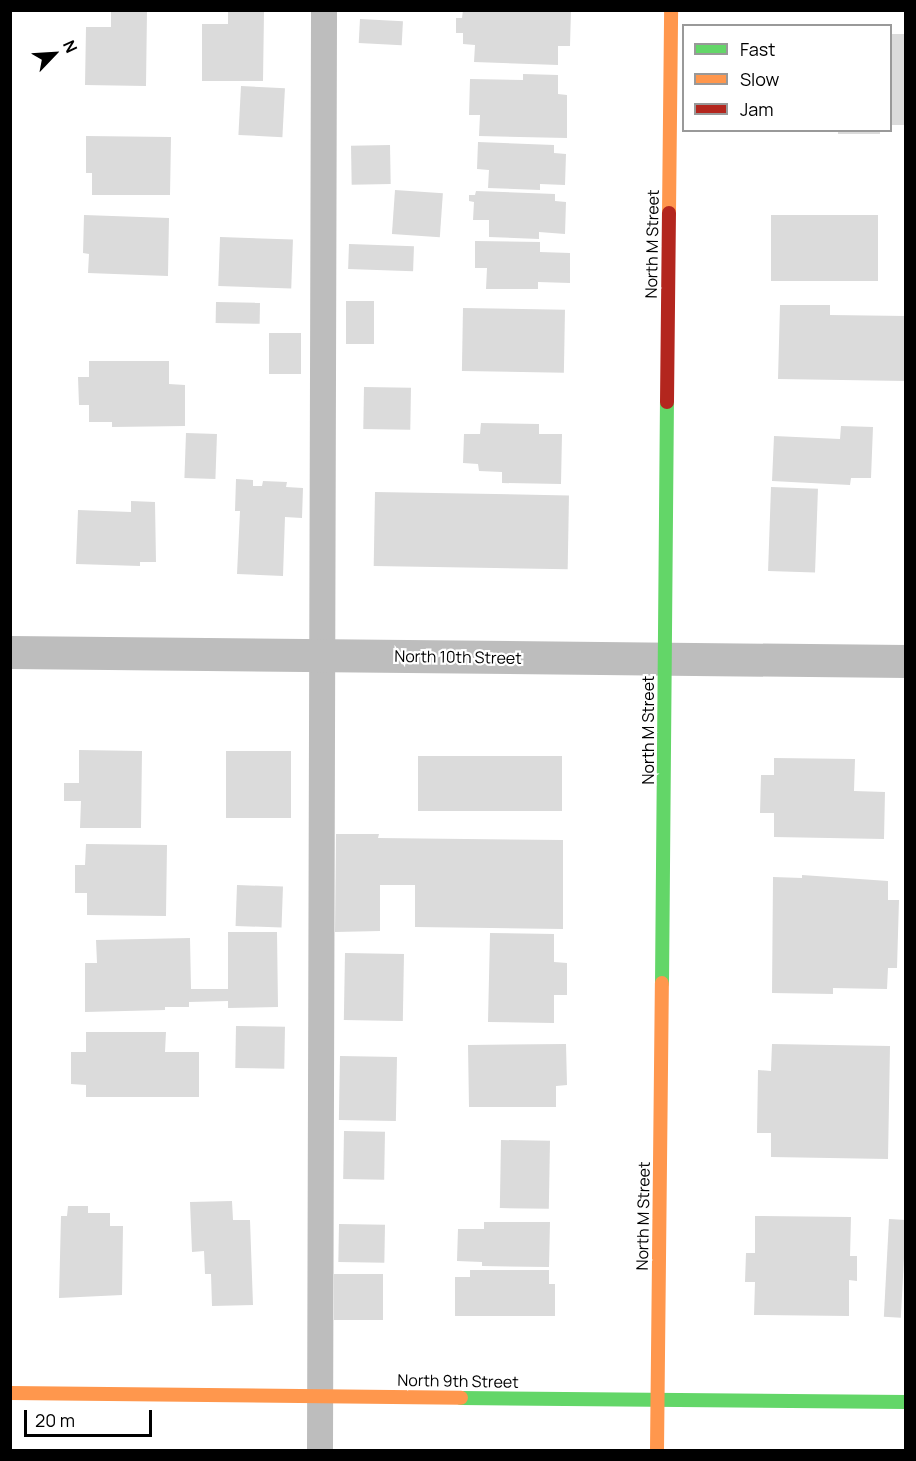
<!DOCTYPE html>
<style>
body{margin:0}
#map{position:relative;width:916px;height:1461px;overflow:hidden;background:#fff;font-family:Manrope,sans-serif}
div>[style]{position:absolute}
.building>*{inset:0;background:#dbdbdb;transform-origin:0 0}
.lane>*{height:26px;margin:-13px;padding:0 13px;transform-origin:13px;border-radius:13px;background:#bdbdbd}
.street>*{height:33px;margin:-16.5px;padding:0 16.5px;transform-origin:16.5px;border-radius:16.5px;background:#bdbdbd}
.fast>*{height:14px;margin:-7px;padding:0 7px;transform-origin:7px;border-radius:7px;background:#63d668}
.slow>*{height:14px;margin:-7px;padding:0 7px;transform-origin:7px;border-radius:7px;background:#ff974d}
.jam>*{height:14px;margin:-7px;padding:0 7px;transform-origin:7px;border-radius:7px;background:#b3261e}
span{translate:-50% -50%;white-space:nowrap;text-align:center;line-height:1.15;-webkit-text-stroke:4.5px #fff;paint-order:stroke}
.street-label{font-size:16px;color:#000}
.frame{position:absolute;inset:0;border:12px solid #000;pointer-events:none}
.legend{position:absolute;left:682px;top:24px;width:210px;height:108px;box-sizing:border-box;background:#fff;border:2px solid #999;margin:0;padding:8px 10px;list-style:none;font-size:18px;color:#000}
.legend li{display:flex;align-items:center;gap:12px;height:30px}
.legend b{width:30px;border:2px solid #999}
.north{position:absolute;left:24px;top:24px;width:60px;height:60px;-webkit-text-stroke:4px #fff;paint-order:stroke;rotate:65deg;font-size:16px;font-weight:700;line-height:24px;text-align:center;color:#000}
.north::after{content:'';display:block;margin:auto;width:21px;height:27px;background:#000;clip-path:polygon(50% 0,100% 100%,50% 72%,0 100%)}
.scale{position:absolute;left:24px;top:1410px;width:128px;height:27px;box-sizing:border-box;border:3px solid #000;border-top:0;padding-left:8px;font-size:18px;line-height:21px;white-space:nowrap;color:#000;-webkit-text-stroke:4px #fff;paint-order:stroke}
</style>
<div id="map">
<div class="building">
<div style="clip-path:polygon(243px 10px,264px 12px,263px 81px,202px 81px,202px 24px,228px 24px,228px 12px)"></div>
<div style="clip-path:polygon(463px 10px,571px 10px,570px 46px,558px 46px,558px 65px,474px 62px,475px 45px,463px 44px,463px 33px,456px 33px,456px 18px,462px 18px)"></div>
<div style="clip-path:polygon(111px 11px,147px 11px,146px 86px,85px 85px,86px 27px,111px 27px)"></div>
<div style="left:360px;top:19px;width:43px;height:24px;rotate:3deg"></div>
<div style="left:890px;top:34px;width:15px;height:91px"></div>
<div style="clip-path:polygon(523px 74px,558px 75px,558px 94px,567px 95px,567px 138px,479px 136px,480px 115px,469px 115px,470px 79px,523px 80px)"></div>
<div style="left:241px;top:86px;width:44px;height:49px;rotate:3deg"></div>
<div style="left:838px;top:130px;width:42px;height:4px"></div>
<div style="clip-path:polygon(86px 136px,171px 137px,170px 195px,92px 195px,92px 173px,86px 173px)"></div>
<div style="clip-path:polygon(478px 142px,554px 145px,554px 153px,566px 154px,565px 185px,540px 184px,540px 190px,488px 188px,489px 170px,477px 169px)"></div>
<div style="left:390px;top:145px;width:39px;height:39px;rotate:89deg"></div>
<div style="left:395px;top:190px;width:48px;height:44px;rotate:4deg"></div>
<div style="clip-path:polygon(476px 191px,555px 194px,555px 201px,566px 202px,565px 234px,539px 232px,539px 239px,489px 237px,489px 220px,473px 220px,474px 202px,469px 201px,469px 195px,475px 195px)"></div>
<div style="clip-path:polygon(84px 215px,169px 218px,168px 276px,88px 273px,89px 254px,83px 253px)"></div>
<div style="left:771px;top:215px;width:107px;height:66px"></div>
<div style="left:220px;top:237px;width:73px;height:49px;rotate:2deg"></div>
<div style="clip-path:polygon(475px 241px,540px 242px,540px 252px,570px 253px,570px 283px,538px 282px,538px 289px,486px 289px,487px 268px,475px 268px)"></div>
<div style="left:349px;top:244px;width:65px;height:25px;rotate:2deg"></div>
<div style="left:346px;top:301px;width:28px;height:43px"></div>
<div style="left:216px;top:302px;width:44px;height:21px;rotate:1deg"></div>
<div style="clip-path:polygon(780px 305px,830px 305px,830px 315px,906px 316px,906px 381px,778px 379px)"></div>
<div style="left:463px;top:308px;width:102px;height:63px;rotate:1deg"></div>
<div style="left:269px;top:333px;width:32px;height:41px"></div>
<div style="clip-path:polygon(89px 361px,169px 361px,169px 384px,185px 385px,185px 426px,112px 427px,112px 422px,89px 422px,89px 405px,79px 405px,78px 377px,89px 377px)"></div>
<div style="left:364px;top:387px;width:47px;height:42px;rotate:1deg"></div>
<div style="clip-path:polygon(481px 423px,539px 424px,539px 434px,562px 434px,561px 484px,502px 483px,502px 472px,479px 471px,478px 464px,463px 463px,464px 434px,480px 434px)"></div>
<div style="clip-path:polygon(841px 426px,873px 427px,871px 478px,851px 478px,850px 485px,772px 481px,774px 436px,840px 439px)"></div>
<div style="left:186px;top:433px;width:31px;height:45px;rotate:2deg"></div>
<div style="clip-path:polygon(236px 479px,253px 480px,253px 486px,262px 486px,263px 481px,287px 482px,286px 487px,303px 488px,302px 518px,285px 517px,283px 576px,237px 574px,240px 511px,235px 511px)"></div>
<div style="left:771px;top:487px;width:47px;height:84px;rotate:2deg"></div>
<div style="left:375px;top:492px;width:194px;height:74px;rotate:1deg"></div>
<div style="clip-path:polygon(131px 501px,155px 502px,156px 562px,140px 562px,140px 566px,76px 564px,78px 510px,131px 512px)"></div>
<div style="clip-path:polygon(79px 750px,142px 751px,141px 828px,80px 828px,81px 801px,64px 801px,64px 783px,79px 783px)"></div>
<div style="left:226px;top:751px;width:65px;height:67px"></div>
<div style="left:418px;top:756px;width:144px;height:55px"></div>
<div style="clip-path:polygon(774px 758px,855px 759px,854px 791px,885px 792px,884px 839px,774px 837px,774px 813px,760px 813px,761px 775px,774px 775px)"></div>
<div style="clip-path:polygon(336px 834px,379px 834px,378px 838px,563px 840px,563px 929px,415px 927px,415px 885px,380px 885px,380px 931px,335px 932px)"></div>
<div style="clip-path:polygon(86px 844px,167px 845px,166px 916px,87px 915px,87px 893px,75px 893px,75px 865px,85px 865px)"></div>
<div style="clip-path:polygon(802px 875px,888px 881px,888px 900px,899px 900px,897px 968px,888px 968px,887px 989px,833px 988px,833px 994px,772px 993px,773px 877px,802px 878px)"></div>
<div style="left:237px;top:885px;width:46px;height:41px;rotate:2deg"></div>
<div style="clip-path:polygon(228px 932px,277px 932px,278px 1007px,228px 1008px,228px 1001px,189px 1002px,189px 1007px,165px 1007px,165px 1010px,85px 1012px,85px 963px,97px 963px,96px 940px,190px 938px,191px 989px,228px 989px)"></div>
<div style="clip-path:polygon(490px 933px,554px 934px,554px 962px,567px 963px,567px 995px,554px 995px,554px 1023px,488px 1022px)"></div>
<div style="left:345px;top:953px;width:59px;height:67px;rotate:1deg"></div>
<div style="left:236px;top:1026px;width:49px;height:42px;rotate:1deg"></div>
<div style="clip-path:polygon(86px 1032px,166px 1032px,165px 1052px,199px 1052px,199px 1097px,86px 1097px,86px 1085px,71px 1084px,71px 1052px,86px 1052px)"></div>
<div style="clip-path:polygon(566px 1044px,567px 1085px,556px 1086px,556px 1107px,469px 1107px,468px 1045px)"></div>
<div style="clip-path:polygon(772px 1044px,890px 1046px,888px 1159px,771px 1157px,771px 1133px,757px 1133px,758px 1070px,771px 1071px)"></div>
<div style="left:340px;top:1056px;width:57px;height:64px;rotate:1deg"></div>
<div style="left:344px;top:1131px;width:41px;height:48px;rotate:1deg"></div>
<div style="left:501px;top:1140px;width:49px;height:68px;rotate:1deg"></div>
<div style="clip-path:polygon(232px 1201px,233px 1220px,250px 1220px,253px 1305px,212px 1306px,211px 1274px,205px 1274px,204px 1251px,192px 1252px,190px 1202px)"></div>
<div style="clip-path:polygon(68px 1206px,88px 1206px,88px 1213px,110px 1213px,110px 1226px,123px 1226px,122px 1295px,59px 1298px,61px 1216px,67px 1216px)"></div>
<div style="clip-path:polygon(755px 1216px,851px 1217px,850px 1256px,857px 1256px,857px 1281px,849px 1280px,849px 1316px,754px 1315px,755px 1282px,745px 1282px,746px 1253px,755px 1253px)"></div>
<div style="left:889px;top:1219px;width:17px;height:98px;rotate:3deg"></div>
<div style="clip-path:polygon(484px 1222px,550px 1222px,549px 1267px,482px 1266px,482px 1262px,457px 1261px,458px 1229px,484px 1229px)"></div>
<div style="left:339px;top:1224px;width:46px;height:38px;rotate:1deg"></div>
<div style="clip-path:polygon(470px 1270px,549px 1270px,549px 1284px,555px 1284px,555px 1316px,455px 1316px,455px 1277px,470px 1277px)"></div>
<div style="left:334px;top:1274px;width:49px;height:46px"></div>
</div>
<div class="lane">
<div style="left:320px;top:1450px;width:1440px;rotate:-89.84deg"></div>
</div>
<div class="street">
<div style="left:10px;top:652px;width:896px;rotate:0.58deg"></div>
</div>
<div class="fast">
<div style="left:662px;top:983px;width:581px;rotate:-89.51deg"></div>
<div style="left:461px;top:1398px;width:445px;rotate:0.5deg"></div>
</div>
<div class="slow">
<div style="left:669px;top:213px;width:203px;rotate:-89.4deg"></div>
<div style="left:10px;top:1393px;width:451px;rotate:0.6deg"></div>
<div style="left:657px;top:1450px;width:467px;rotate:-89.4deg"></div>
</div>
<div class="jam">
<div style="left:667px;top:402px;width:189px;rotate:-89.4deg"></div>
</div>
<div class="street-label">
<span style="left:652px;top:244px;rotate:-89deg">North M Street</span>
<span style="left:458px;top:657px;rotate:1deg">North 10th Street</span>
<span style="left:648px;top:730px;rotate:-90deg">North M Street</span>
<span style="left:643px;top:1216px;rotate:-89deg">North M Street</span>
<span style="left:458px;top:1381px;rotate:1deg">North 9th Street</span>
</div>
<div class="frame"></div>
<ul class="legend">
<li><b style="height:8px;background:#63d668"></b>Fast</li>
<li><b style="height:8px;background:#ff974d"></b>Slow</li>
<li><b style="height:8px;background:#b3261e"></b>Jam</li>
</ul>
<div class="north">N</div>
<div class="scale">20 m</div>
</div>
